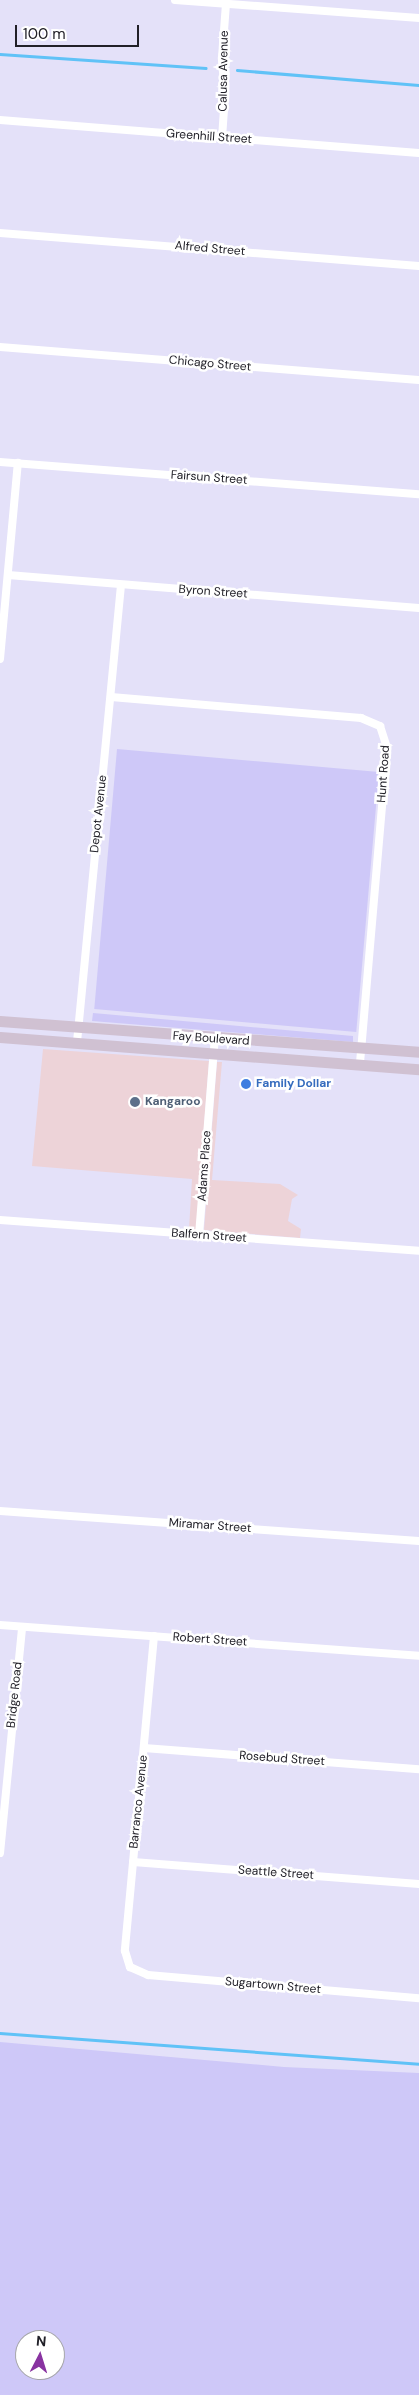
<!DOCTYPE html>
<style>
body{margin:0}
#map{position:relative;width:419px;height:2395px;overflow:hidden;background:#e4e1f9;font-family:"DM Sans",sans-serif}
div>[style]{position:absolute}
.commercial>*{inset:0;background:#edd3d8}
.green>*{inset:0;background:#cec8f8;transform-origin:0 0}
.stream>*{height:2.5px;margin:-1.25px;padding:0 1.25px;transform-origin:1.25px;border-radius:1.25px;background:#60c2f7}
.street>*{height:8px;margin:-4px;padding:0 4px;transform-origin:4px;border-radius:4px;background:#fff}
.secondary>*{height:11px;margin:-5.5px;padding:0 5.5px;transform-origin:5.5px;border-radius:5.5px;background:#d0c1d2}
.dots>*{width:14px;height:14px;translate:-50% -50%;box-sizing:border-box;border:2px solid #fff;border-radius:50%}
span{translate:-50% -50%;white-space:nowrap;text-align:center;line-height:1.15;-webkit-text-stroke:5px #fff;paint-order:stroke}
.street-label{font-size:12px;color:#212028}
.shop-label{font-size:12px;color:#366cbe;font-weight:700}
.left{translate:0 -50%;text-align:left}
.service-label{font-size:12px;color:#4e5e75;font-weight:700}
.north{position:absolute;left:15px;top:2330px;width:50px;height:50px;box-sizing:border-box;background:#fff;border:1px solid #a6a6a9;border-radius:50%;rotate:5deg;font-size:14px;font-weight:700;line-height:20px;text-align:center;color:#212028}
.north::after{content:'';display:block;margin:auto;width:18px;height:22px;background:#8933a1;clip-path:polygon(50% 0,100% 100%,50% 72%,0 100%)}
.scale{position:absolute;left:15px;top:25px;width:124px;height:22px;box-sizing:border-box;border:2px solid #212028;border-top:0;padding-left:6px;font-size:15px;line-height:18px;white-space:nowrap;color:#212028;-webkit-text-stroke:4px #fff;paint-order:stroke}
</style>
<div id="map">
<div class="commercial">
<div style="clip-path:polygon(43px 1049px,209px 1061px,196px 1230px,189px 1229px,192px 1179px,32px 1166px)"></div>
<div style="clip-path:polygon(217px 1062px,222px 1062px,212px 1180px,280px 1184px,298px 1195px,292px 1199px,288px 1221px,301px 1229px,300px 1238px,204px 1230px)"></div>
</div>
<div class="green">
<div style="left:117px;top:749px;width:263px;height:261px;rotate:5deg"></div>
<div style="clip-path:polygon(93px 1013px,353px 1036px,353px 1042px,92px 1021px)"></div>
<div style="clip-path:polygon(evenodd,0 2042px,284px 2067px,419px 2073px,419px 2395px,0 2395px,0 2042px,25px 2340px,55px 2340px,55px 2370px,25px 2370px,25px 2340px)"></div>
</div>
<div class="stream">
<div style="left:0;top:54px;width:206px;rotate:3.9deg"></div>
<div style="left:237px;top:70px;width:183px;rotate:4.7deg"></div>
<div style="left:0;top:2033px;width:420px;rotate:4.2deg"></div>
</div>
<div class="street">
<div style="left:175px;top:0;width:245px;rotate:4.2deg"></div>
<div style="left:0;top:120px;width:420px;rotate:4.5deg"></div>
<div style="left:222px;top:138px;width:43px;rotate:-86deg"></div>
<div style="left:225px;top:95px;width:37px;rotate:-95deg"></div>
<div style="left:222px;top:58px;width:54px;rotate:-85.8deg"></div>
<div style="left:0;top:233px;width:420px;rotate:4.5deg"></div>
<div style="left:0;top:347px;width:420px;rotate:4.5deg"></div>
<div style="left:0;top:462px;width:420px;rotate:4.4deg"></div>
<div style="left:8px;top:575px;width:412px;rotate:4.6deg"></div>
<div style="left:0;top:659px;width:197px;rotate:-84.8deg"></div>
<div style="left:111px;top:697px;width:251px;rotate:4.8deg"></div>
<div style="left:361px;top:718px;width:21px;rotate:23deg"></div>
<div style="left:380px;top:726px;width:23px;rotate:72deg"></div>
<div style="left:387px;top:748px;width:317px;rotate:94.9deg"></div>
<div style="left:77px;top:1042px;width:459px;rotate:-84.5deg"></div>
<div style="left:0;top:1220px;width:420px;rotate:4.2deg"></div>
<div style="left:199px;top:1235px;width:199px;rotate:-85.4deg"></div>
<div style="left:0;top:1511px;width:420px;rotate:4.1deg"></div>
<div style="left:0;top:1625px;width:420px;rotate:4.2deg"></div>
<div style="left:154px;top:1636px;width:316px;rotate:95.3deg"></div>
<div style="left:125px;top:1951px;width:17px;rotate:73deg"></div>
<div style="left:130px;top:1967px;width:20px;rotate:24deg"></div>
<div style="left:148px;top:1975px;width:272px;rotate:4.9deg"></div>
<div style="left:144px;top:1748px;width:276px;rotate:4.4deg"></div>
<div style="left:0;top:1853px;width:227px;rotate:-84.4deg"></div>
<div style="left:133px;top:1862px;width:287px;rotate:4.4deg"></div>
</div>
<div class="secondary">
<div style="left:0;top:1021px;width:420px;rotate:4.2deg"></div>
<div style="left:0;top:1037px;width:420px;rotate:4.4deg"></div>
</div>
<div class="dots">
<div style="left:246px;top:1084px;background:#3f7fe0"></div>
<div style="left:135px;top:1102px;background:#5c6f8a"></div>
</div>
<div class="street-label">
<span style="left:224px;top:71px;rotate:-89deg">Calusa Avenue</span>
<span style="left:209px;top:137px;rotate:4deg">Greenhill Street</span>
<span style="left:210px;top:249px;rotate:5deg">Alfred Street</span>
<span style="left:210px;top:364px;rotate:5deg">Chicago Street</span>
<span style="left:209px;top:478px;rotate:4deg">Fairsun Street</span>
<span style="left:213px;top:592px;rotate:4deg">Byron Street</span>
<span style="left:384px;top:774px;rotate:-86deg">Hunt Road</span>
<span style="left:99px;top:814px;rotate:-84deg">Depot Avenue</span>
<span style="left:211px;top:1039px;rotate:4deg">Fay Boulevard</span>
<span style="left:205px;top:1166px;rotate:-86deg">Adams Place</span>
<span style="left:209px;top:1236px;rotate:4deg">Balfern Street</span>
<span style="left:210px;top:1526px;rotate:4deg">Miramar Street</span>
<span style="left:210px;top:1640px;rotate:4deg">Robert Street</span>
<span style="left:15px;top:1695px;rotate:-84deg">Bridge Road</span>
<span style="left:282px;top:1759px;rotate:4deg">Rosebud Street</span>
<span style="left:139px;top:1802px;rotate:-84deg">Barranco Avenue</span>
<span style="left:276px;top:1873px;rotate:4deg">Seattle Street</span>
<span style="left:273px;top:1986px;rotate:5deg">Sugartown Street</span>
</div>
<div class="shop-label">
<span class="left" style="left:256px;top:1084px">Family Dollar</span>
</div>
<div class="service-label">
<span class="left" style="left:145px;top:1102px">Kangaroo</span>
</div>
<div class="north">N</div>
<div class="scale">100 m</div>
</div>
